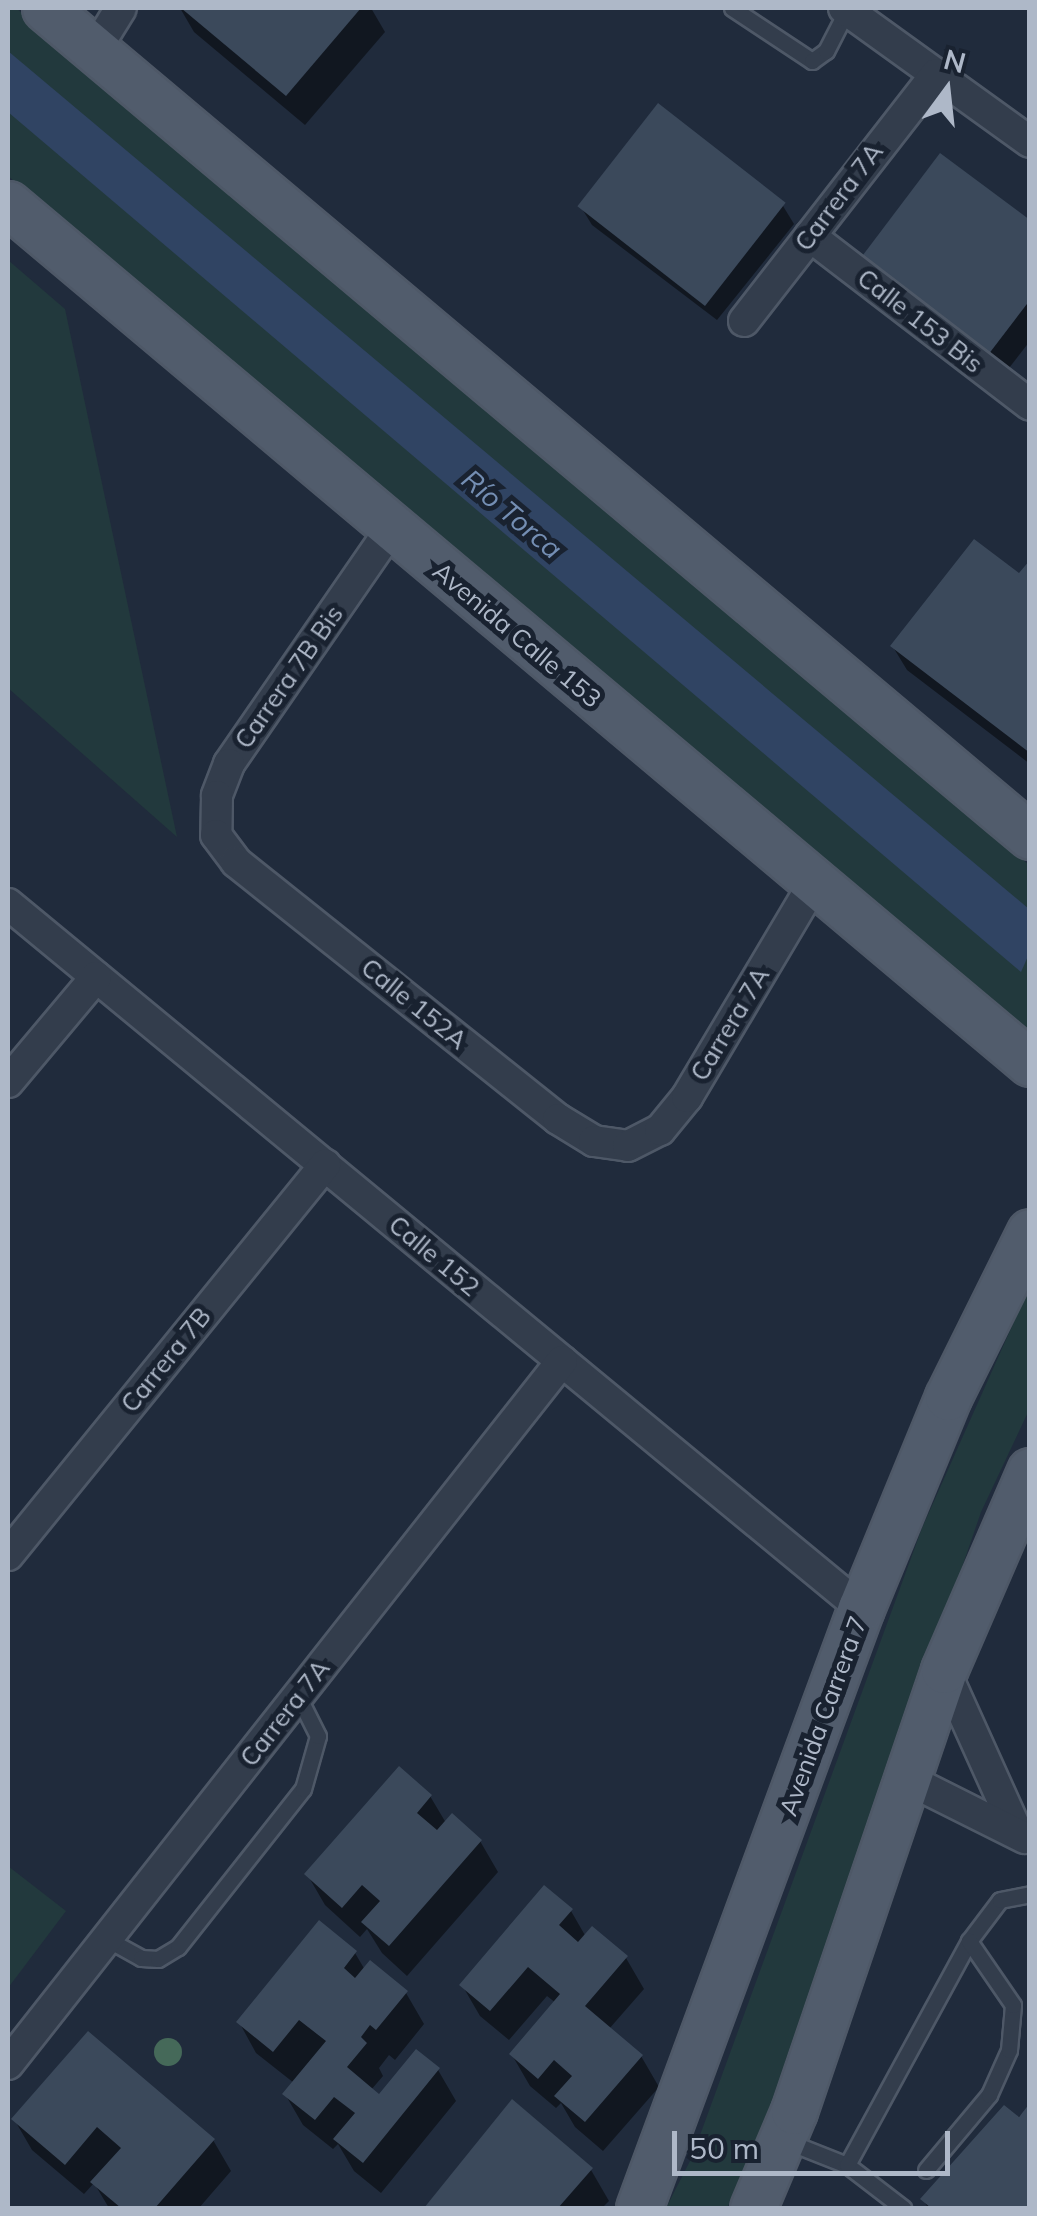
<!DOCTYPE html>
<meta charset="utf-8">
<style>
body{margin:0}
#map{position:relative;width:1037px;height:2216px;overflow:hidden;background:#202b3c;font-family:Mulish,sans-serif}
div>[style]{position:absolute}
.green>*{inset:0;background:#22393d}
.water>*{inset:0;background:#304463}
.shadow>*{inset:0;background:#0007}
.building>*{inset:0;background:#3b495b;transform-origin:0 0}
.roads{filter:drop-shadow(2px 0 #4e5867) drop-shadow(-2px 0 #4e5867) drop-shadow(0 2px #4e5867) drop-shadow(0 -2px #4e5867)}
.service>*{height:15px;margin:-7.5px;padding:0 7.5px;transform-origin:7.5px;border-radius:7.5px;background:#333d4c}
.minor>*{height:30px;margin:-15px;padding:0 15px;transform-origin:15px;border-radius:15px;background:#333d4c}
.primary>*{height:45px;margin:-22.5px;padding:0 22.5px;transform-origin:22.5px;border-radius:22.5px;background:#515c6c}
.trees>*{width:28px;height:28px;margin:-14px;border-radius:50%;background:#456959}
span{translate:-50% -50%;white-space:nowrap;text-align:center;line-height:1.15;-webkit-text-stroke:10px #192230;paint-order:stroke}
.street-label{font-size:25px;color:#aeb8c8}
.water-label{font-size:28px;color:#748eb3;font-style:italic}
.frame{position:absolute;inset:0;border:10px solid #aeb8c8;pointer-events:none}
.north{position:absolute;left:897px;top:40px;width:100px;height:100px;-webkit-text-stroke:8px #192230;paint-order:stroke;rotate:15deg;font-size:28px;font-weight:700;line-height:40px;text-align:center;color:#aeb8c8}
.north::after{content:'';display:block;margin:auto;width:35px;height:45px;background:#aeb8c8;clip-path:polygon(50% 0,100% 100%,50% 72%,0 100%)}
.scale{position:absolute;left:672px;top:2131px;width:278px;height:45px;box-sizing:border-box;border:5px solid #aeb8c8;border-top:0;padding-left:12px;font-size:30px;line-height:35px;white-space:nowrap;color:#aeb8c8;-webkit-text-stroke:8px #192230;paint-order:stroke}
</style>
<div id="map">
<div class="green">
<div style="clip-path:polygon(8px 8px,16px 8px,271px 219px,1029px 865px,1029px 1033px,8px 176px)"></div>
<div style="clip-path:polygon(8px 260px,65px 309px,177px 837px,8px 688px)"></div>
<div style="clip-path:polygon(1029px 1288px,1029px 1410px,981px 1512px,779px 2099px,727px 2208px,666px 2208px,692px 2157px,922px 1528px)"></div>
<div style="clip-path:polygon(8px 1866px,66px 1911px,8px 1988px)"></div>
</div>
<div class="water">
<div style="clip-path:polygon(8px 51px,1029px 909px,1029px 954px,1021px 972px,8px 112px)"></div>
</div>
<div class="shadow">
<div style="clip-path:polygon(180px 8px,371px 8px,385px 32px,305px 125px,194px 32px)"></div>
<div style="clip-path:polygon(658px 106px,783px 206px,794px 224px,717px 320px,592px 225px,581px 207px)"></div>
<div style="clip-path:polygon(1030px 223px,1030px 341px,1002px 377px,877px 282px)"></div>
<div style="clip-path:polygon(1030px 564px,1030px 764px,907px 670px,893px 647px,1020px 577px)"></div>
<div style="clip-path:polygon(430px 1796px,446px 1823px,480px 1841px,498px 1872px,407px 1976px,382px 1953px,367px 1929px,360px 1937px,325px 1905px,307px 1874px)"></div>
<div style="clip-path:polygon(571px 1911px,586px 1937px,626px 1958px,644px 1989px,609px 2029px,641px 2056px,659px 2087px,603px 2151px,575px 2127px,561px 2103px,556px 2108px,530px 2086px,512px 2055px,556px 2003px,547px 1996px,509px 2040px,480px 2016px,462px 1985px)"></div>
<div style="clip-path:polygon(355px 1953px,365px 1970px,406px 1993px,424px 2024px,395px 2060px,389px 2055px,379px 2068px,383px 2076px,371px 2090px,380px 2097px,438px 2070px,456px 2101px,381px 2193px,354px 2171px,338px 2144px,333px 2149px,303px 2125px,285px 2094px,294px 2083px,256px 2053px,239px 2022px)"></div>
<div style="clip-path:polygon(88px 2034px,213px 2140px,231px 2171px,199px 2208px,109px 2208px,94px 2183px,84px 2194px,32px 2150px,14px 2119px)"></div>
<div style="clip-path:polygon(512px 2103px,591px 2170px,609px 2201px,602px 2208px,425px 2208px)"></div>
<div style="clip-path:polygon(1030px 2107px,1030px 2208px,928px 2208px,923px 2199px)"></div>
</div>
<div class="building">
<div style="clip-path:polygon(181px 8px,361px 8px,286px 96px)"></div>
<div style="left:658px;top:103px;width:162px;height:131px;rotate:38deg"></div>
<div style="clip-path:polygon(940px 153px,1030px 220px,1030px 300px,988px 355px,860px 259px)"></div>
<div style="clip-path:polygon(974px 539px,1019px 573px,1030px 560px,1030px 753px,890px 646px)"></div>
<div style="clip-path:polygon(399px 1766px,432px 1795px,417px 1813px,437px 1830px,452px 1813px,482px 1840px,389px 1946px,361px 1922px,380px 1901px,362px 1885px,342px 1908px,304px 1874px)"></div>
<div style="clip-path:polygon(544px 1885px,573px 1909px,559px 1925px,578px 1942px,592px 1926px,628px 1956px,585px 2006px,643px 2055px,585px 2122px,554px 2096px,572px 2076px,554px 2060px,538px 2079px,509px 2054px,560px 1994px,528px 1967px,490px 2011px,459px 1985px)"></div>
<div style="clip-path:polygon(319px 1920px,357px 1951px,344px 1968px,355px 1978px,370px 1960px,408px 1991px,376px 2030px,370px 2025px,361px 2037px,367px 2043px,347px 2067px,379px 2094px,416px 2049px,440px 2068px,363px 2163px,333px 2139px,355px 2113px,334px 2097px,315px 2120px,282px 2094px,326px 2041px,299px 2020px,273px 2052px,236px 2022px)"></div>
<div style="clip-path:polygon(88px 2031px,215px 2139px,155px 2208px,121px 2208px,90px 2182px,121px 2148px,97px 2127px,65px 2165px,11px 2119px)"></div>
<div style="clip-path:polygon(512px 2099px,593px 2168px,558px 2208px,424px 2208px)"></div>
<div style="clip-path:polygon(1030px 2103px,1030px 2208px,931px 2208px,920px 2199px,1004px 2105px,1019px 2117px)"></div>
</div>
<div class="roads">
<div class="service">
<div style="left:732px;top:8px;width:96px;rotate:33.5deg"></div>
<div style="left:812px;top:61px;width:17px;rotate:-36deg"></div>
<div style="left:826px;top:51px;width:46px;rotate:-62.9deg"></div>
<div style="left:107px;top:1939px;width:39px;rotate:29deg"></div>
<div style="left:141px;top:1958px;width:17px;rotate:3deg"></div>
<div style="left:158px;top:1959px;width:23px;rotate:-31deg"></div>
<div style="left:178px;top:1947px;width:201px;rotate:-51.7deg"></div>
<div style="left:303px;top:1789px;width:55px;rotate:-74.2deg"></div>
<div style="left:318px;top:1736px;width:45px;rotate:-116.6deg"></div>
<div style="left:786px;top:2141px;width:66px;rotate:21.5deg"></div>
<div style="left:847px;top:2165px;width:71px;rotate:37.5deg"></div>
<div style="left:847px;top:2165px;width:255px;rotate:-61.4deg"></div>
<div style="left:969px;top:1941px;width:51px;rotate:-52.9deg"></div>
<div style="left:1000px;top:1900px;width:31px;rotate:-11deg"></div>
<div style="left:926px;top:2170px;width:98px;rotate:-50deg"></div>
<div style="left:989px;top:2095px;width:49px;rotate:-66deg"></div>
<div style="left:1009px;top:2050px;width:45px;rotate:-84.9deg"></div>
<div style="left:1013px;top:2005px;width:78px;rotate:-124.5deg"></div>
</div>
<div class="minor">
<div style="left:844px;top:8px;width:229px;rotate:35.8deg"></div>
<div style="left:95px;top:50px;width:49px;rotate:-58.2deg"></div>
<div style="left:810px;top:236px;width:277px;rotate:37.5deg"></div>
<div style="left:744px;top:321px;width:313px;rotate:-52.1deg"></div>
<div style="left:391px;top:529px;width:285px;rotate:124.6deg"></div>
<div style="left:229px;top:764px;width:34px;rotate:111deg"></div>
<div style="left:217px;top:796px;width:39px;rotate:91deg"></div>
<div style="left:216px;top:835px;width:34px;rotate:53deg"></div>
<div style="left:236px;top:862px;width:412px;rotate:38.6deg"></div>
<div style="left:558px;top:1119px;width:42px;rotate:31.4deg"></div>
<div style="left:594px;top:1141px;width:34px;rotate:8deg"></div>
<div style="left:628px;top:1146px;width:36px;rotate:-27deg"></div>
<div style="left:660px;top:1130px;width:43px;rotate:-50.7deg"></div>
<div style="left:687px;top:1097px;width:247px;rotate:-59.3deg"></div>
<div style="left:8px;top:904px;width:1106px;rotate:39.53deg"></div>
<div style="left:8px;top:1082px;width:137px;rotate:-50deg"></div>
<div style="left:8px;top:1555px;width:503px;rotate:-50.9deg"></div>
<div style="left:944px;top:1670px;width:180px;rotate:65.7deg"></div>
<div style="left:907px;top:1779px;width:132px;rotate:26.6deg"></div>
<div style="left:8px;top:2064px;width:895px;rotate:-51.76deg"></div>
</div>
<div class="primary">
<div style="left:45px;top:8px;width:1287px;rotate:40.05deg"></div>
<div style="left:8px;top:204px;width:1335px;rotate:40.05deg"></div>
<div style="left:639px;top:2208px;width:640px;rotate:-69.7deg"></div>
<div style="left:861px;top:1608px;width:228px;rotate:-67.6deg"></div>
<div style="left:948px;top:1397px;width:184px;rotate:-63.6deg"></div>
<div style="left:753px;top:2208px;width:105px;rotate:-67.1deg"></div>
<div style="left:794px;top:2111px;width:466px;rotate:-71.2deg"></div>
<div style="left:944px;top:1670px;width:217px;rotate:-66.6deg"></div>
</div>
</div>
<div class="trees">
<div style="left:168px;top:2052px"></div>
</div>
<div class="street-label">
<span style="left:839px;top:197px;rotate:-53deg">Carrera 7A</span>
<span style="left:920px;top:321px;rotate:38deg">Calle 153 Bis</span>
<span style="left:517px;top:635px;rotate:40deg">Avenida Calle 153</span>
<span style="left:289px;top:677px;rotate:-55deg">Carrera 7B Bis</span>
<span style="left:414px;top:1004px;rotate:39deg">Calle 152A</span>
<span style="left:730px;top:1024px;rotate:-59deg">Carrera 7A</span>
<span style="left:434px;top:1256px;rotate:40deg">Calle 152</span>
<span style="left:166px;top:1360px;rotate:-51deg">Carrera 7B</span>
<span style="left:285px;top:1713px;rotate:-52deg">Carrera 7A</span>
<span style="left:823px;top:1716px;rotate:-70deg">Avenida Carrera 7</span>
</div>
<div class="water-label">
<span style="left:512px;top:514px;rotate:40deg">Río Torca</span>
</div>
<div class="frame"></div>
<div class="north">N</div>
<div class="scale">50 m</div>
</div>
